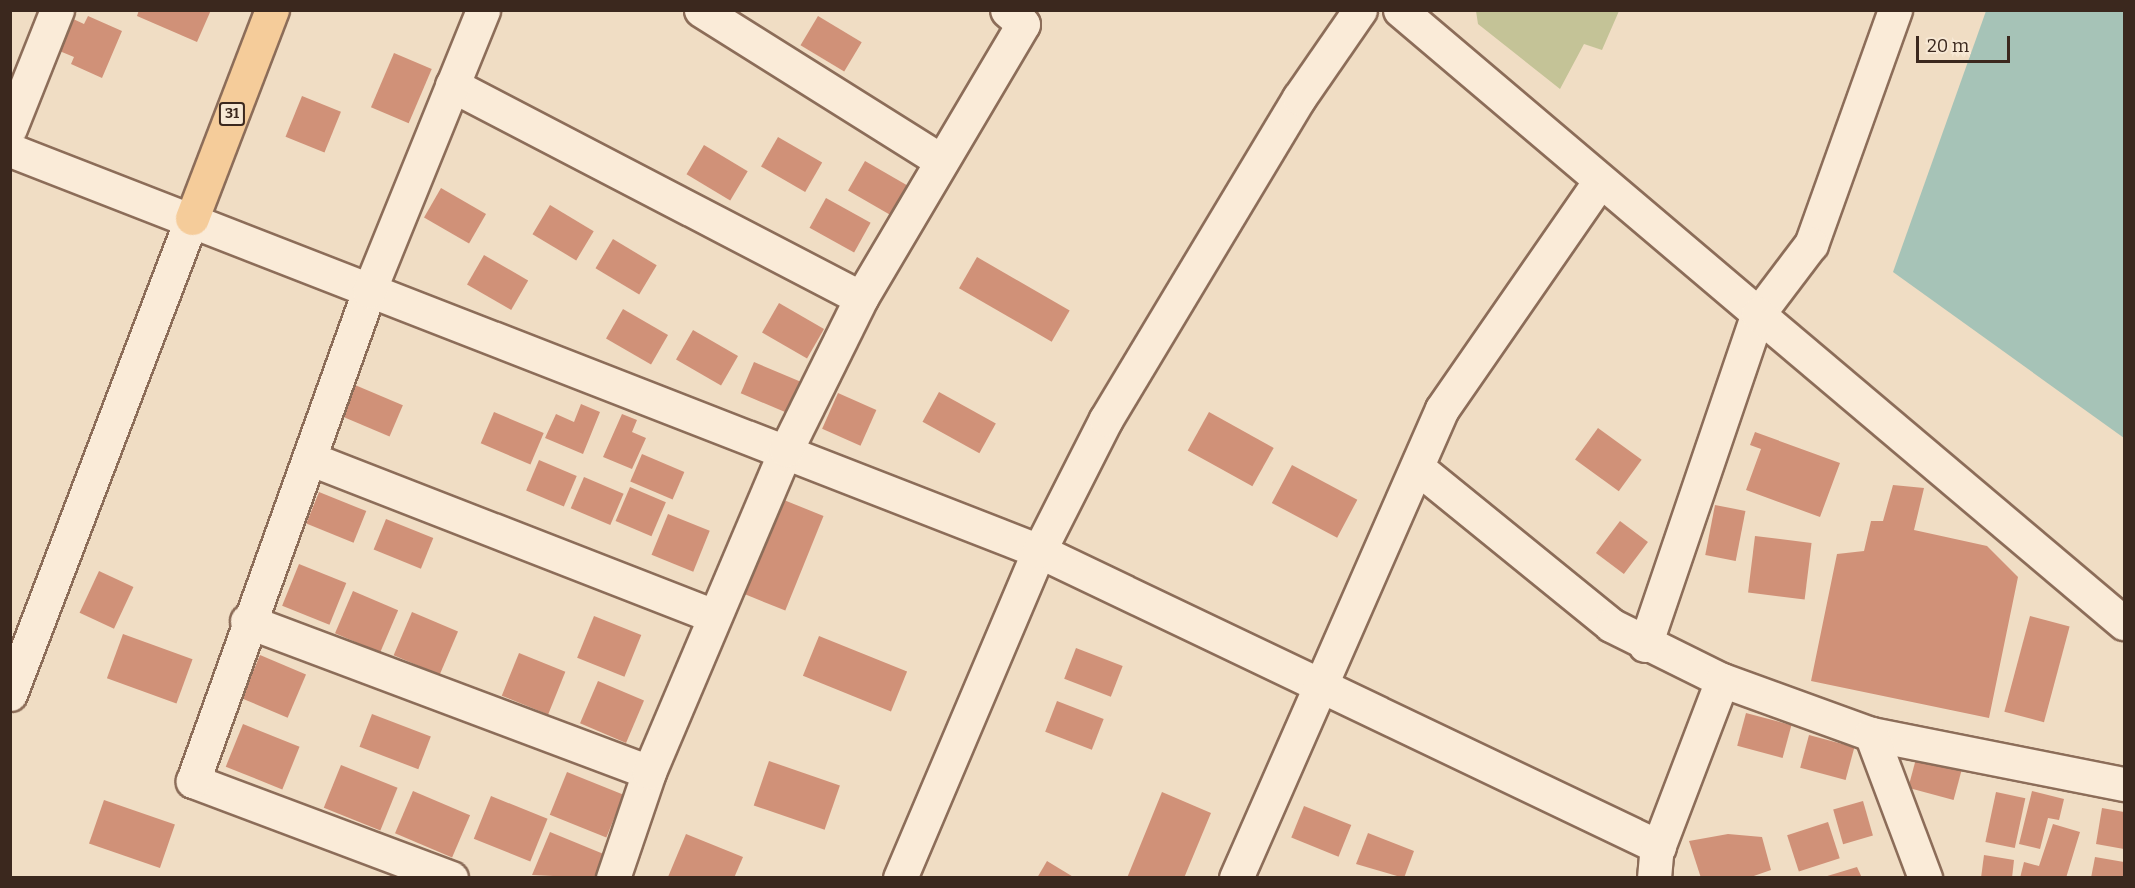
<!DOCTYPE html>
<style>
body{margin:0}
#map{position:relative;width:2135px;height:888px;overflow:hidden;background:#f0ddc4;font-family:Bitter,serif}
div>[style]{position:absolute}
.cemetery>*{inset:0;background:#c4c397}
.water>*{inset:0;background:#a6c3b7}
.building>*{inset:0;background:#d09178;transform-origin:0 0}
.roads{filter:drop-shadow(2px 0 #8c6d59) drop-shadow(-2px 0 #8c6d59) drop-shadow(0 2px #8c6d59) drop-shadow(0 -2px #8c6d59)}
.street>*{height:33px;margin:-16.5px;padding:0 16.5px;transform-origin:16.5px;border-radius:16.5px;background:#faebd8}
.secondary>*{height:33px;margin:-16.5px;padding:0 16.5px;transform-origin:16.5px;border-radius:16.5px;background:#faebd8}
.primary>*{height:33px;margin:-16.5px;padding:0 16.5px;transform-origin:16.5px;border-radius:16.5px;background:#f5cc9a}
span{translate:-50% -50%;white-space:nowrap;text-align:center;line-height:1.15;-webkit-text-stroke:5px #f7e8d4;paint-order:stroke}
.shield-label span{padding:2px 4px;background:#f7e8d4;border:2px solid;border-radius:4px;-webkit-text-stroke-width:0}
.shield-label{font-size:14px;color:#3b281e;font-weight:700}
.frame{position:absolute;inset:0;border:12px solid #3b281e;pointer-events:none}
.scale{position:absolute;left:1916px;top:36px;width:94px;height:27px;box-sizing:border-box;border:3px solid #3b281e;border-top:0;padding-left:8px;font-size:18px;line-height:21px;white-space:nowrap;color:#3b281e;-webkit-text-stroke:4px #f7e8d4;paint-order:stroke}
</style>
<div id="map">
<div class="cemetery">
<div style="clip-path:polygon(1476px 11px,1476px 10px,1619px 11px,1602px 50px,1584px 44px,1560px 89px,1478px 24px)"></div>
</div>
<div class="water">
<div style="clip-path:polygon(1986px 11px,2124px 11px,2124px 438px,1893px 272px)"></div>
</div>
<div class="building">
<div style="clip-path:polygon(139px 10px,211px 10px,197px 42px,137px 16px)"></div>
<div style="clip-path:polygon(88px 16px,122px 31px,102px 78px,71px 64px,74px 57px,57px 50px,71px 18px,84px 24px)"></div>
<div style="left:818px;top:16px;width:51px;height:34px;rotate:31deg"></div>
<div style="left:394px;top:53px;width:41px;height:59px;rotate:23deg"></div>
<div style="left:302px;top:96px;width:42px;height:44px;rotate:22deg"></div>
<div style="left:778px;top:137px;width:51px;height:34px;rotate:30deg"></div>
<div style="left:704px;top:145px;width:51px;height:34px;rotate:31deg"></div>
<div style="left:865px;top:161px;width:52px;height:34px;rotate:30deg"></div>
<div style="left:441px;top:188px;width:52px;height:34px;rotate:30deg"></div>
<div style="left:826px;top:198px;width:51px;height:34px;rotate:29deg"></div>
<div style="left:550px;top:205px;width:51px;height:34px;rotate:31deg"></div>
<div style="left:613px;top:239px;width:51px;height:34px;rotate:31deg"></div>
<div style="left:484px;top:255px;width:51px;height:34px;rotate:30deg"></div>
<div style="left:977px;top:257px;width:107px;height:36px;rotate:30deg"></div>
<div style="left:779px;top:303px;width:52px;height:34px;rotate:30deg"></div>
<div style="left:623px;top:309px;width:52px;height:34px;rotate:30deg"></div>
<div style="left:693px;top:330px;width:52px;height:34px;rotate:30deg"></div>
<div style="left:754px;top:362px;width:52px;height:34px;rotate:23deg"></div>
<div style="left:355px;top:385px;width:52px;height:34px;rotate:23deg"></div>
<div style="left:939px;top:392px;width:65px;height:34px;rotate:29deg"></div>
<div style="left:838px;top:393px;width:42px;height:39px;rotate:24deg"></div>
<div style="clip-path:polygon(581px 404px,600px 412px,583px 454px,545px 438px,556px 414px,574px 422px)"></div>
<div style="left:494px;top:412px;width:54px;height:34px;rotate:23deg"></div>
<div style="left:1209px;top:412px;width:74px;height:44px;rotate:29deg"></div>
<div style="clip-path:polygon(622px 414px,637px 420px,632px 432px,646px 438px,632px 469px,603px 457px)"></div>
<div style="left:1598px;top:428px;width:54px;height:39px;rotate:36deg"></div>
<div style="clip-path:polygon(1755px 432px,1840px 463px,1820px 517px,1746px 490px,1761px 449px,1750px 445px)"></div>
<div style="left:642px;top:454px;width:46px;height:30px;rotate:23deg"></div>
<div style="left:539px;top:460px;width:41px;height:33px;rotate:23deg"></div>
<div style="left:1292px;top:465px;width:74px;height:43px;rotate:28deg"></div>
<div style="left:584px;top:477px;width:43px;height:34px;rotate:23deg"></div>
<div style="clip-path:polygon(1893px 485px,1924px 488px,1914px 530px,1987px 546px,2018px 577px,1989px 718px,1811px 681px,1837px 554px,1864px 551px,1871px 521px,1883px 521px)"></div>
<div style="left:630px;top:487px;width:39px;height:37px;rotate:23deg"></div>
<div style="left:319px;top:492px;width:51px;height:34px;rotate:22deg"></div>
<div style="left:779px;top:498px;width:48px;height:102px;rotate:22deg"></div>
<div style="left:1715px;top:505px;width:31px;height:51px;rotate:11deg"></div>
<div style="left:668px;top:514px;width:45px;height:44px;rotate:22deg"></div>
<div style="left:386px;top:519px;width:51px;height:33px;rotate:22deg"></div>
<div style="left:1620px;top:521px;width:35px;height:40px;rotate:37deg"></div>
<div style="left:1755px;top:536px;width:57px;height:57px;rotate:7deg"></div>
<div style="left:299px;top:564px;width:51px;height:45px;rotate:22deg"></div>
<div style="left:99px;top:571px;width:38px;height:46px;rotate:25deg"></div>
<div style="left:353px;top:591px;width:49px;height:46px;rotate:23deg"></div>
<div style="left:412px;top:612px;width:50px;height:47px;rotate:23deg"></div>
<div style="left:594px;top:616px;width:51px;height:45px;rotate:22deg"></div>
<div style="left:2030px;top:616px;width:41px;height:99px;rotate:15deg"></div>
<div style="left:123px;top:634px;width:74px;height:47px;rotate:20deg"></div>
<div style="left:819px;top:636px;width:95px;height:43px;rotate:22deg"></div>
<div style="left:1076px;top:648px;width:50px;height:33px;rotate:21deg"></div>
<div style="left:519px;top:653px;width:50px;height:46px;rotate:22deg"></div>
<div style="left:260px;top:655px;width:50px;height:47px;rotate:23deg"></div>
<div style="left:598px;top:681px;width:50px;height:46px;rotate:23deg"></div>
<div style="left:1057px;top:701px;width:50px;height:33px;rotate:21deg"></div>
<div style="left:1746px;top:713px;width:47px;height:34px;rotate:15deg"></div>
<div style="left:372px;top:714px;width:63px;height:35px;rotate:21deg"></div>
<div style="left:243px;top:724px;width:61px;height:46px;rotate:22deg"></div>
<div style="left:1809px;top:735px;width:47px;height:34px;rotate:15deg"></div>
<div style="left:1917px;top:755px;width:47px;height:34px;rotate:15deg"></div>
<div style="left:769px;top:761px;width:75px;height:47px;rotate:19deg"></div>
<div style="left:341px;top:765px;width:61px;height:46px;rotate:22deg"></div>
<div style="left:567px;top:772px;width:61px;height:46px;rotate:22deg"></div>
<div style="left:413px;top:791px;width:62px;height:46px;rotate:23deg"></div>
<div style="clip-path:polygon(2032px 791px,2064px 799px,2059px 820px,2048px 818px,2040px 849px,2019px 844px)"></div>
<div style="clip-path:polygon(1162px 792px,1211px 813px,1184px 878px,1127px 878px)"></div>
<div style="left:1996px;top:792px;width:30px;height:51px;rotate:12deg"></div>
<div style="left:491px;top:796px;width:61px;height:46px;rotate:22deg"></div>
<div style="left:104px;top:800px;width:75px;height:46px;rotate:19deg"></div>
<div style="left:1863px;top:801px;width:36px;height:31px;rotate:74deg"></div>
<div style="left:1304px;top:806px;width:51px;height:34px;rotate:22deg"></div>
<div style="clip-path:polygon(2102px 808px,2124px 812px,2124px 849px,2096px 844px)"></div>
<div style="left:1828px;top:822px;width:38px;height:43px;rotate:72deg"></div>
<div style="clip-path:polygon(2053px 824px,2080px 832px,2066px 878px,2020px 878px,2024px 862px,2039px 866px)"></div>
<div style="clip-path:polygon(550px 832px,606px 855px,596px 878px,532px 875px)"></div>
<div style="clip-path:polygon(1368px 833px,1414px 851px,1404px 878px,1356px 864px)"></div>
<div style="clip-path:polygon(686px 834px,743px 857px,734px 878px,668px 877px)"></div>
<div style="clip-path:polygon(1728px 834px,1762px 837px,1771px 870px,1748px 878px,1701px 878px,1689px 841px)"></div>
<div style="clip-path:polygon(1984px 855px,2014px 860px,2012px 878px,1981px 878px)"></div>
<div style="clip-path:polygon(2095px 857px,2124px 862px,2124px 878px,2091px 878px)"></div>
<div style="clip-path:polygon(1047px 861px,1075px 878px,1037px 878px)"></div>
<div style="clip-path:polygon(1857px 867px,1862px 878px,1824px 878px,1824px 877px)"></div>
</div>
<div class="roads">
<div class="street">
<div style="left:701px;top:10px;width:284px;rotate:32.1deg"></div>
<div style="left:452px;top:85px;width:461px;rotate:27.5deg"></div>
<div style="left:10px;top:128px;width:127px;rotate:-68.3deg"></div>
<div style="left:10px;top:150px;width:1104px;rotate:21.29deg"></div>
<div style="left:1039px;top:551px;width:687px;rotate:25.52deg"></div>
<div style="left:311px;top:459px;width:430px;rotate:21.3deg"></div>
<div style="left:1418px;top:468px;width:249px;rotate:39.1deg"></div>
<div style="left:1611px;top:625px;width:124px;rotate:26.4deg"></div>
<div style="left:1722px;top:680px;width:158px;rotate:19.9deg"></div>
<div style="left:1871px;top:734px;width:258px;rotate:11.2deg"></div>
<div style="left:247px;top:621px;width:429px;rotate:20.6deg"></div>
<div style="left:1645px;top:645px;width:350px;rotate:-71.2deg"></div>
<div style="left:1871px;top:734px;width:154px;rotate:69.4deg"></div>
<div style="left:451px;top:878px;width:276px;rotate:-159.4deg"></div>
<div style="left:193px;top:781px;width:521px;rotate:-70.24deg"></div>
<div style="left:369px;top:291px;width:303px;rotate:-67.9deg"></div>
<div style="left:613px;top:878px;width:112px;rotate:-71.2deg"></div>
<div style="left:649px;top:772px;width:350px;rotate:-67deg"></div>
<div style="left:786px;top:450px;width:169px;rotate:-63.7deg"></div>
<div style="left:861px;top:298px;width:318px;rotate:-59.4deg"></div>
<div style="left:1023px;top:24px;width:21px;rotate:-139deg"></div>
<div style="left:1236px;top:878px;width:512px;rotate:-66.29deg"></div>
<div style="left:1442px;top:409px;width:276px;rotate:-55.3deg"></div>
<div style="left:1654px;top:878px;width:25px;rotate:-85deg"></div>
<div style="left:1656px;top:853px;width:185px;rotate:-69.1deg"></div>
</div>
<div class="secondary">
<div style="left:1400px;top:10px;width:470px;rotate:40.3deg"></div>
<div style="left:1895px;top:10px;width:249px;rotate:109.7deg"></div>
<div style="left:1811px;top:244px;width:88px;rotate:127.1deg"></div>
<div style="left:1758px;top:314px;width:479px;rotate:40.2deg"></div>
<div style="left:10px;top:694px;width:510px;rotate:-69.08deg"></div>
<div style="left:900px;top:878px;width:355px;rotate:-67deg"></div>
<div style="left:1039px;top:551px;width:148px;rotate:-63.1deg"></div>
<div style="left:1106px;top:419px;width:375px;rotate:-59deg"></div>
<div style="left:1299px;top:98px;width:107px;rotate:-55.3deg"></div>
</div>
<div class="primary">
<div style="left:192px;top:218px;width:223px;rotate:-69deg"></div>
</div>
</div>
<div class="shield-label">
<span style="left:232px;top:114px">31</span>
</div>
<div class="frame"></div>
<div class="scale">20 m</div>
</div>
